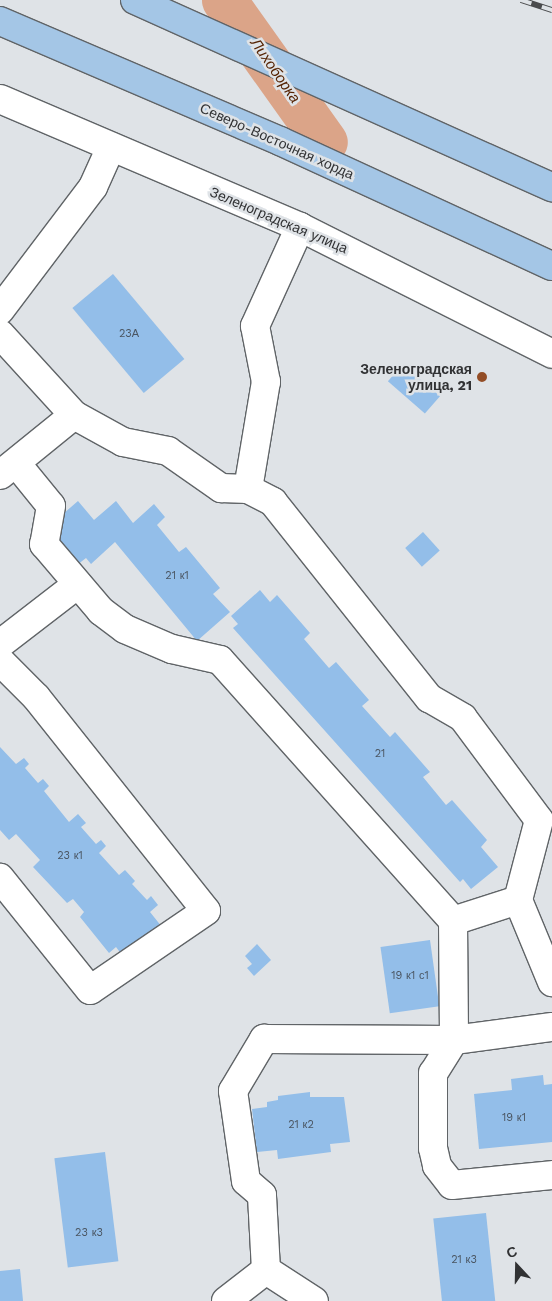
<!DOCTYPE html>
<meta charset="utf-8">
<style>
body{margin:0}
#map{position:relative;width:552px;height:1301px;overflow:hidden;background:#dfe3e7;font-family:"Work Sans",sans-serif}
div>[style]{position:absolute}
.river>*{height:45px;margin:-22.5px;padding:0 22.5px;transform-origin:22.5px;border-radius:22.5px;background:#dba488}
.building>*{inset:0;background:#93bee9;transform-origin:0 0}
.roads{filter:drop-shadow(1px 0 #606467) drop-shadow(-1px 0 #606467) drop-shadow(0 1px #606467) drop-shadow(0 -1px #606467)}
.minor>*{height:28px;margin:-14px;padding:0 14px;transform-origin:14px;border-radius:14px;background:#fff}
.major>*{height:28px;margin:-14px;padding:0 14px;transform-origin:14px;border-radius:14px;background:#a4c6e6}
.rail>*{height:5.5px;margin-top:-2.75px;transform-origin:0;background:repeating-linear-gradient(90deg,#dfe3e7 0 11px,#4a4b4d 0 22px);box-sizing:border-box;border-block:1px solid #4a4b4d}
.dots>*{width:14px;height:14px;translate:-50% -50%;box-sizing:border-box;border:2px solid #dfe3e7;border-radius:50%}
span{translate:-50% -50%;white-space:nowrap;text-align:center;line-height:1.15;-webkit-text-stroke:5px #dfe3e7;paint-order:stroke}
.number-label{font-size:11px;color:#4a5561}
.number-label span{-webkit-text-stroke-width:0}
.street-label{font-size:14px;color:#313234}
.poi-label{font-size:14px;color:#313234;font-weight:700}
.right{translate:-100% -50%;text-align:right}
.water-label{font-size:15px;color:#552303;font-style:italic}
.north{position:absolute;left:492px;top:1241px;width:50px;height:50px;-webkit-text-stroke:4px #dfe3e7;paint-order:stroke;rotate:339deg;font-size:14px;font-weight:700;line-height:20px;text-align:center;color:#313234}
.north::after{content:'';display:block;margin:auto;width:18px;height:22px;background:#313234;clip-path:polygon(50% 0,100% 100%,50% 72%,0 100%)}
</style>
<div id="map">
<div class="river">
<div style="left:224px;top:0;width:174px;rotate:54.6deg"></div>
</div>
<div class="building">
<div style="left:113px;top:274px;width:111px;height:53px;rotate:50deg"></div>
<div style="left:403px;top:364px;width:49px;height:23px;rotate:41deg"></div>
<div style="clip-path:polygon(78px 501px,94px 520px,116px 501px,133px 523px,154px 504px,165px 517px,157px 525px,179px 552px,186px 547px,220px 588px,213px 594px,230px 612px,197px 641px,115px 542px,91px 564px,86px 558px,77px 565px,52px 533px,56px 520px)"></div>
<div style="left:423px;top:532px;width:25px;height:24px;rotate:48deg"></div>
<div style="clip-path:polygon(260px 590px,270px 602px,277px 595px,310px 633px,304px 639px,329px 668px,336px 662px,369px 700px,362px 706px,390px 737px,395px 732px,430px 772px,423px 777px,446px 805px,452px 800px,487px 840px,481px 847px,498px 867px,471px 889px,463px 879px,460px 882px,233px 628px,238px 624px,231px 616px)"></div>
<div style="clip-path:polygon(0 747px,16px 764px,24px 758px,29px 764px,25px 768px,38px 783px,43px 779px,49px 786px,44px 791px,69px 822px,78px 814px,86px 823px,81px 827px,96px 844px,101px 840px,106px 846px,99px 853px,119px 875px,125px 870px,135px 881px,132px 884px,147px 900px,151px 896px,158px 905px,150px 912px,162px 927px,125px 959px,116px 947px,109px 953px,80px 917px,84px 912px,73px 899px,67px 903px,33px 867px,40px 860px,16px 834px,9px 840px,0 830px)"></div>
<div style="left:430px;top:940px;width:67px;height:50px;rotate:82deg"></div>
<div style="clip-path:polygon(257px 944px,271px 960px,254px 976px,247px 968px,252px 964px,245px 956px)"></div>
<div style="clip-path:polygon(543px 1075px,544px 1085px,552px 1084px,552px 1142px,479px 1149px,474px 1094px,512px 1090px,511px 1079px)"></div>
<div style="clip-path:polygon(310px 1092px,310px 1097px,344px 1097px,350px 1142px,330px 1144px,331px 1152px,278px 1159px,277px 1150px,257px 1152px,252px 1109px,267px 1107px,267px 1102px,278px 1100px,278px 1096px)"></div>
<div style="left:105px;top:1152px;width:110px;height:51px;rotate:83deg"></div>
<div style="left:486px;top:1213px;width:89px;height:53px;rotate:84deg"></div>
<div style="clip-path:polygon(20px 1269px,23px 1301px,0 1301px,0 1271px)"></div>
</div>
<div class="roads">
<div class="minor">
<div style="left:0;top:99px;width:326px;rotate:23.1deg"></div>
<div style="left:300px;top:227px;width:282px;rotate:26.7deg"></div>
<div style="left:0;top:310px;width:154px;rotate:-52.9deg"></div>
<div style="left:93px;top:187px;width:44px;rotate:-65.8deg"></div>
<div style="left:0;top:334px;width:110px;rotate:47.6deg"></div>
<div style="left:74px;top:415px;width:56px;rotate:28.9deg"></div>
<div style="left:123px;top:442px;width:46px;rotate:11.3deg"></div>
<div style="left:168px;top:451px;width:65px;rotate:34.9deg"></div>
<div style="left:221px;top:488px;width:27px;rotate:2deg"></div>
<div style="left:248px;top:489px;width:28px;rotate:27deg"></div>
<div style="left:273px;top:502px;width:251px;rotate:51.5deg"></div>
<div style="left:429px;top:698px;width:39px;rotate:30deg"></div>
<div style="left:463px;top:718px;width:127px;rotate:53.3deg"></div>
<div style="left:539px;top:820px;width:83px;rotate:104.7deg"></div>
<div style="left:518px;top:900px;width:89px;rotate:67.5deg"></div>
<div style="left:16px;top:463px;width:55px;rotate:50.9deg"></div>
<div style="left:51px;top:506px;width:39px;rotate:100deg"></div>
<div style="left:44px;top:544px;width:88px;rotate:49.6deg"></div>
<div style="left:101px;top:611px;width:30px;rotate:37deg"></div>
<div style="left:125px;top:629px;width:51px;rotate:23.1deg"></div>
<div style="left:172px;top:649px;width:49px;rotate:12.9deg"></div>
<div style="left:220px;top:660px;width:350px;rotate:48.2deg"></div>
<div style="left:0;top:475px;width:95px;rotate:-39deg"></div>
<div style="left:248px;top:489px;width:109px;rotate:-80.5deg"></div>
<div style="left:266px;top:382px;width:57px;rotate:-101.1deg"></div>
<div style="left:255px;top:326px;width:109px;rotate:-65.6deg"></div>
<div style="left:0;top:644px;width:98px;rotate:-37.6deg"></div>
<div style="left:0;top:661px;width:51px;rotate:45deg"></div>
<div style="left:36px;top:697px;width:273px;rotate:51.5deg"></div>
<div style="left:206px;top:911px;width:140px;rotate:145.7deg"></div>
<div style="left:90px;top:990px;width:144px;rotate:-128.8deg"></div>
<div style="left:518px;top:900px;width:68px;rotate:162.1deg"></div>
<div style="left:453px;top:921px;width:119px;rotate:89.5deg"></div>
<div style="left:454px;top:1040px;width:39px;rotate:122deg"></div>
<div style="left:433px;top:1073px;width:75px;rotate:90deg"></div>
<div style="left:433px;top:1148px;width:18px;rotate:77deg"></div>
<div style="left:437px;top:1166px;width:24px;rotate:52deg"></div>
<div style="left:452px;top:1185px;width:100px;rotate:-5.7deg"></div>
<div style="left:266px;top:1270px;width:75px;rotate:-93.1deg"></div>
<div style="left:262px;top:1195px;width:21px;rotate:-139deg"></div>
<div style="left:246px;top:1181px;width:91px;rotate:-98.2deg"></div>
<div style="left:233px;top:1091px;width:61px;rotate:-59.2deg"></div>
<div style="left:264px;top:1039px;width:190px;rotate:0.3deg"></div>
<div style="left:454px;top:1040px;width:99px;rotate:-7.6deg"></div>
<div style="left:226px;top:1301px;width:51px;rotate:-37.8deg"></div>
<div style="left:266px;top:1270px;width:57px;rotate:32.9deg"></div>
</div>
<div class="major">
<div style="left:135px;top:0;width:457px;rotate:24.2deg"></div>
<div style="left:0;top:21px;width:305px;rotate:23.2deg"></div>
<div style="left:280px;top:141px;width:299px;rotate:24.7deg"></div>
</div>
</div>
<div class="rail">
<div style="left:521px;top:0;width:33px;rotate:18deg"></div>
</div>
<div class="dots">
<div style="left:482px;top:377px;background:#934d26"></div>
</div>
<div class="number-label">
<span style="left:129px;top:334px">23А</span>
<span style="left:177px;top:576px">21 к1</span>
<span style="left:380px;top:754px">21</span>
<span style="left:70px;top:856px">23 к1</span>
<span style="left:410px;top:976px">19 к1 с1</span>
<span style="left:514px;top:1118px">19 к1</span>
<span style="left:301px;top:1125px">21 к2</span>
<span style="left:89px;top:1233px">23 к3</span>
<span style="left:464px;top:1260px">21 к3</span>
</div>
<div class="street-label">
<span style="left:277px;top:141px;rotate:24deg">Северо-Восточная хорда</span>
<span style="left:279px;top:220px;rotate:23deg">Зеленоградская улица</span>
</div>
<div class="poi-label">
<span class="right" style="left:472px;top:377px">Зеленоградская<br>улица, 21</span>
</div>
<div class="water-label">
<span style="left:275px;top:71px;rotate:55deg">Лихоборка</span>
</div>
<div class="north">С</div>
</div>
